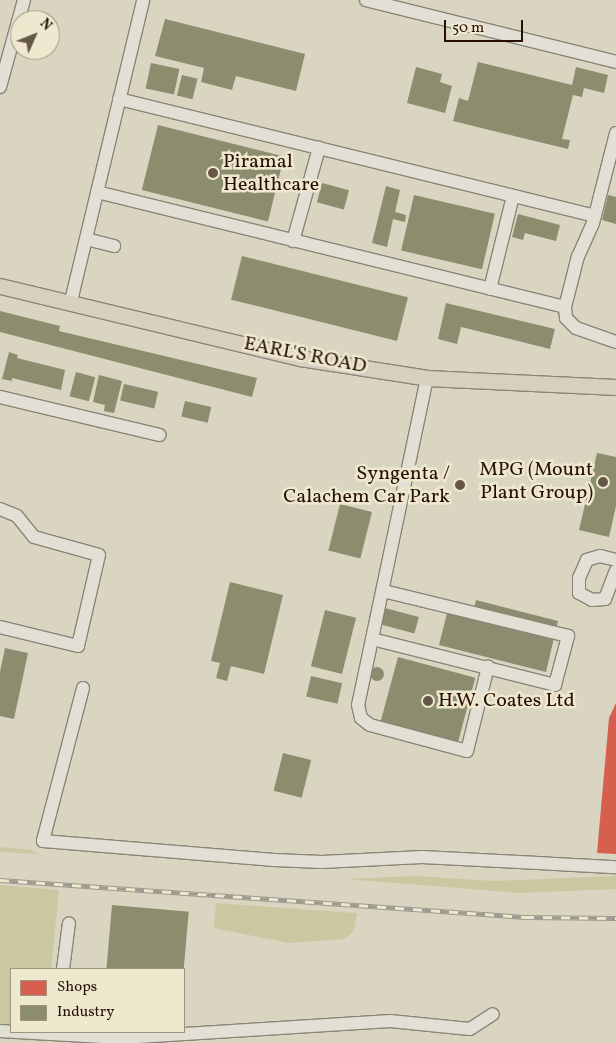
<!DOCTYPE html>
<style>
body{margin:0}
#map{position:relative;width:616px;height:1043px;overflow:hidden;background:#dad5c0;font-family:Vollkorn,serif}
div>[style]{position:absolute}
.green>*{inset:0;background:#cac8a1}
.shops>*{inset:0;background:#d6604d}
.industry>*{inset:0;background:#8c8c6e;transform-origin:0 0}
.round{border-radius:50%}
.roads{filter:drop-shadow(1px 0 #8b8578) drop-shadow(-1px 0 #8b8578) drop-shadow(0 1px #8b8578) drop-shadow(0 -1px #8b8578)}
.minor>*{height:12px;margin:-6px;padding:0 6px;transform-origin:6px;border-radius:6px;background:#e2e0d5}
.major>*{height:15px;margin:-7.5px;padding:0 7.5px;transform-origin:7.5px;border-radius:7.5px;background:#d7d0c0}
.rail>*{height:5px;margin-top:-2.5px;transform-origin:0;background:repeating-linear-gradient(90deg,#eee8cf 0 9px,#9e9a91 0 18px);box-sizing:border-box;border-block:1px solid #9e9a91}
.dots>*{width:14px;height:14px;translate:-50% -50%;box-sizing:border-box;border:2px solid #eee8cf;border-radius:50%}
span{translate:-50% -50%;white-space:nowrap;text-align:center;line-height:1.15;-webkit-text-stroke:5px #eee8cf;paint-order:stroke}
.poi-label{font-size:20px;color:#281104}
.left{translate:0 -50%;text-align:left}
.right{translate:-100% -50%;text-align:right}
.street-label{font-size:20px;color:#281104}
.legend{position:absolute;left:10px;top:968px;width:175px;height:65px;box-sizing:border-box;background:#eee8cf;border:1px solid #9f927e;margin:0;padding:6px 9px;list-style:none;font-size:15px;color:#281104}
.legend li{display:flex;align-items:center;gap:10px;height:25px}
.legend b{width:25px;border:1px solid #9f927e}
.north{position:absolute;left:10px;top:10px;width:50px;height:50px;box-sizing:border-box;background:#eee8cf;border:1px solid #9f927e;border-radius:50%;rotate:46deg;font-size:14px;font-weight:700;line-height:20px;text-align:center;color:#281104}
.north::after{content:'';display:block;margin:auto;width:18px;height:22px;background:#665646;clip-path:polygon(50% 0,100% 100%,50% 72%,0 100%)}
.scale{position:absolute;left:444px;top:20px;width:79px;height:22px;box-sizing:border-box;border:2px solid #281104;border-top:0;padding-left:6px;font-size:15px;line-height:18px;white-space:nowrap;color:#281104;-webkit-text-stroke:4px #eee8cf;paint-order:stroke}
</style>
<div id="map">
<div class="green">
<div style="clip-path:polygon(0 847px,31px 850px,39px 854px,0 852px)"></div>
<div style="clip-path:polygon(415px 876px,493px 881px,616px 876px,616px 889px,518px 893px,346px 879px)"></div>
<div style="clip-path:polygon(0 885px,59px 890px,51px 969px,11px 969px,11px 1032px,45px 1032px,44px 1042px,0 1038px)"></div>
<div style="clip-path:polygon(216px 903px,341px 912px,357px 913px,354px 930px,345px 939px,289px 943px,214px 928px)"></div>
</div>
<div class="shops">
<div style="clip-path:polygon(616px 703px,616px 854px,597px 853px,609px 718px)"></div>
</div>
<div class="industry">
<div style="clip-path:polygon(165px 19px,305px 54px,296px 91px,236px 76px,232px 90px,201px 82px,204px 68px,155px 56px)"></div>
<div style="clip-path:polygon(478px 62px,572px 85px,576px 67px,608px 75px,604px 93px,584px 88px,582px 97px,573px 95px,562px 139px,570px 140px,568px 149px,453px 121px,459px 98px,468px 101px)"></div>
<div style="left:151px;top:63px;width:29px;height:26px;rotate:12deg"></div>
<div style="clip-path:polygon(416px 67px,442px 74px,440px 82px,452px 86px,445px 113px,407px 103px)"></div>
<div style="left:182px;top:75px;width:16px;height:21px;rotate:14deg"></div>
<div style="left:158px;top:125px;width:130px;height:67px;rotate:14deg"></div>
<div style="left:322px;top:183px;width:28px;height:20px;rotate:15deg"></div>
<div style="clip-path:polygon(386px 186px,400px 190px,395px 212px,406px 215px,405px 222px,393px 219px,387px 247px,372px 243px)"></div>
<div style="left:414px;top:195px;width:83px;height:57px;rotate:13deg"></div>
<div style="clip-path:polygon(608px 195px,616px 197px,616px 224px,602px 220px)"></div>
<div style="clip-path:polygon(518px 214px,560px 225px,556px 241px,525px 233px,523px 240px,512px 237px)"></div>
<div style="left:242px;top:256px;width:171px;height:45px;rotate:14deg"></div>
<div style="clip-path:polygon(446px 303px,555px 329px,550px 349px,461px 327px,457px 344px,438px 339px)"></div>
<div style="clip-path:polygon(0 311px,60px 326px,59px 331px,257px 378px,252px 397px,0 332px)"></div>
<div style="clip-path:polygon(9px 352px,18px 355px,17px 358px,65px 370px,61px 390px,12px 378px,12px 381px,2px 379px)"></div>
<div style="left:76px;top:372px;width:20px;height:25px;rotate:15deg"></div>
<div style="clip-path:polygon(99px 375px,122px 381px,114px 413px,104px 411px,105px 405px,93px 402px)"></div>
<div style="left:124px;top:384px;width:35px;height:17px;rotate:13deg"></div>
<div style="left:185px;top:401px;width:27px;height:16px;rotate:13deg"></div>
<div style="clip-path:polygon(597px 453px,616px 457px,616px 506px,609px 537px,579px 530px)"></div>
<div style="left:340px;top:504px;width:33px;height:48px;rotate:14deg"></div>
<div style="clip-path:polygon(230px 582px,283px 595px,264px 674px,231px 666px,227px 681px,216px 678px,220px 663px,211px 661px)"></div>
<div style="clip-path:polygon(476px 600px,558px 621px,546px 672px,439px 645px,447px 613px,472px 618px)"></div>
<div style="left:385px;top:608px;width:35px;height:17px;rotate:15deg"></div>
<div style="left:325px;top:610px;width:32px;height:58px;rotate:14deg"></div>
<div style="clip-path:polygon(5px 648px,28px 653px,14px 719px,0 716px,0 672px)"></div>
<div style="left:398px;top:657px;width:80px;height:70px;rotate:15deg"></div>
<div class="round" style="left:370px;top:667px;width:14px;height:14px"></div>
<div style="left:311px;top:676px;width:32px;height:21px;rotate:13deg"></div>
<div style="left:283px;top:753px;width:29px;height:39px;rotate:14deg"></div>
<div style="left:112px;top:905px;width:77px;height:64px;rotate:5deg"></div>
</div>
<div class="roads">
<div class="minor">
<div style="left:366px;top:0;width:258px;rotate:13.9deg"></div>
<div style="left:0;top:87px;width:90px;rotate:-74.6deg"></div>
<div style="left:119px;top:99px;width:490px;rotate:13.8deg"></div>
<div style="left:616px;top:133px;width:93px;rotate:104.3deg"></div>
<div style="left:593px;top:223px;width:36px;rotate:114deg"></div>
<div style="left:578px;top:256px;width:53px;rotate:104.3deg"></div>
<div style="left:565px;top:307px;width:11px;rotate:85deg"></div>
<div style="left:566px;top:318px;width:14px;rotate:45deg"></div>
<div style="left:576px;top:328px;width:42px;rotate:19.3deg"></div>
<div style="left:97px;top:192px;width:482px;rotate:13.8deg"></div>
<div style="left:86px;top:239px;width:29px;rotate:14deg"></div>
<div style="left:293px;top:241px;width:97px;rotate:-74.4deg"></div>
<div style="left:490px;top:289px;width:96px;rotate:-76.1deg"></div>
<div style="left:71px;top:301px;width:309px;rotate:-76.5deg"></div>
<div style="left:427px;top:378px;width:334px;rotate:101.9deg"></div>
<div style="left:358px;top:705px;width:13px;rotate:77deg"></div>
<div style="left:361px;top:718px;width:11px;rotate:38deg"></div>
<div style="left:370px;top:725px;width:100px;rotate:15deg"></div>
<div style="left:467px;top:751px;width:87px;rotate:-76deg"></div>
<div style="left:0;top:397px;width:164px;rotate:13.4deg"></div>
<div style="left:0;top:509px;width:18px;rotate:22deg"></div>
<div style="left:17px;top:516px;width:27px;rotate:51deg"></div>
<div style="left:34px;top:537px;width:67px;rotate:15.5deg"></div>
<div style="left:99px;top:555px;width:93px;rotate:103deg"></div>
<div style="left:78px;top:646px;width:80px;rotate:-166.3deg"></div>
<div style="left:616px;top:560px;width:16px;rotate:-166deg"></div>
<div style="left:600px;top:556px;width:14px;rotate:163deg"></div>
<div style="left:587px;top:560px;width:20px;rotate:114deg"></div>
<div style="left:579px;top:578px;width:15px;rotate:90deg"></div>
<div style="left:579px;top:593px;width:15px;rotate:28deg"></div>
<div style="left:592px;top:600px;width:13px;rotate:-4deg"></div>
<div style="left:605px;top:599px;width:30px;rotate:-69deg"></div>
<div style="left:372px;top:639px;width:189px;rotate:14.1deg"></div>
<div style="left:555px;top:685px;width:51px;rotate:-75.1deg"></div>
<div style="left:568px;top:636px;width:190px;rotate:-166.3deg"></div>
<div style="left:83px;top:688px;width:158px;rotate:104.7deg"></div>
<div style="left:43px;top:841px;width:232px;rotate:4.7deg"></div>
<div style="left:274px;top:860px;width:48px;rotate:2.4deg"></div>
<div style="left:322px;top:862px;width:100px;rotate:-2.9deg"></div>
<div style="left:422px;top:857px;width:194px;rotate:3deg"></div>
<div style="left:63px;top:969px;width:46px;rotate:-82.6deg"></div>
<div style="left:0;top:1031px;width:121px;rotate:3.3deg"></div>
<div style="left:121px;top:1038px;width:270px;rotate:-3.6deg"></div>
<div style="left:390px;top:1021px;width:80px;rotate:5.7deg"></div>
<div style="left:470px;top:1029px;width:27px;rotate:-33deg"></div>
</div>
<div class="major">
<div style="left:0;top:286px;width:309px;rotate:13.5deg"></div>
<div style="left:300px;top:358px;width:129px;rotate:8.9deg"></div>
<div style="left:427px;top:378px;width:189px;rotate:2.7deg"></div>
</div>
</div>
<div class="rail">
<div style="left:0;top:880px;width:526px;rotate:4.03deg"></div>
<div style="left:525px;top:917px;width:91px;rotate:0.6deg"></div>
</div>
<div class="dots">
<div style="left:213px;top:173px;background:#665646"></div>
<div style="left:603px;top:482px;background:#665646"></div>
<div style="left:460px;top:485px;background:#665646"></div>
<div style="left:428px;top:701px;background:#665646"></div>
</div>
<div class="poi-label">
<span class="left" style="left:223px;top:174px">Piramal<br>Healthcare</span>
<span class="right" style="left:593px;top:482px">MPG (Mount<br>Plant Group)</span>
<span class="right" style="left:450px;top:486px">Syngenta /<br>Calachem Car Park</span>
<span class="left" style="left:438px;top:701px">H.W. Coates Ltd</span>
</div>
<div class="street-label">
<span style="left:305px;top:356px;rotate:11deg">EARL'S ROAD</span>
</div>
<ul class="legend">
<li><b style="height:14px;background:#d6604d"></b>Shops</li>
<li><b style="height:14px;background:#8c8c6e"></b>Industry</li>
</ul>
<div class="north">N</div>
<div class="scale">50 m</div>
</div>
